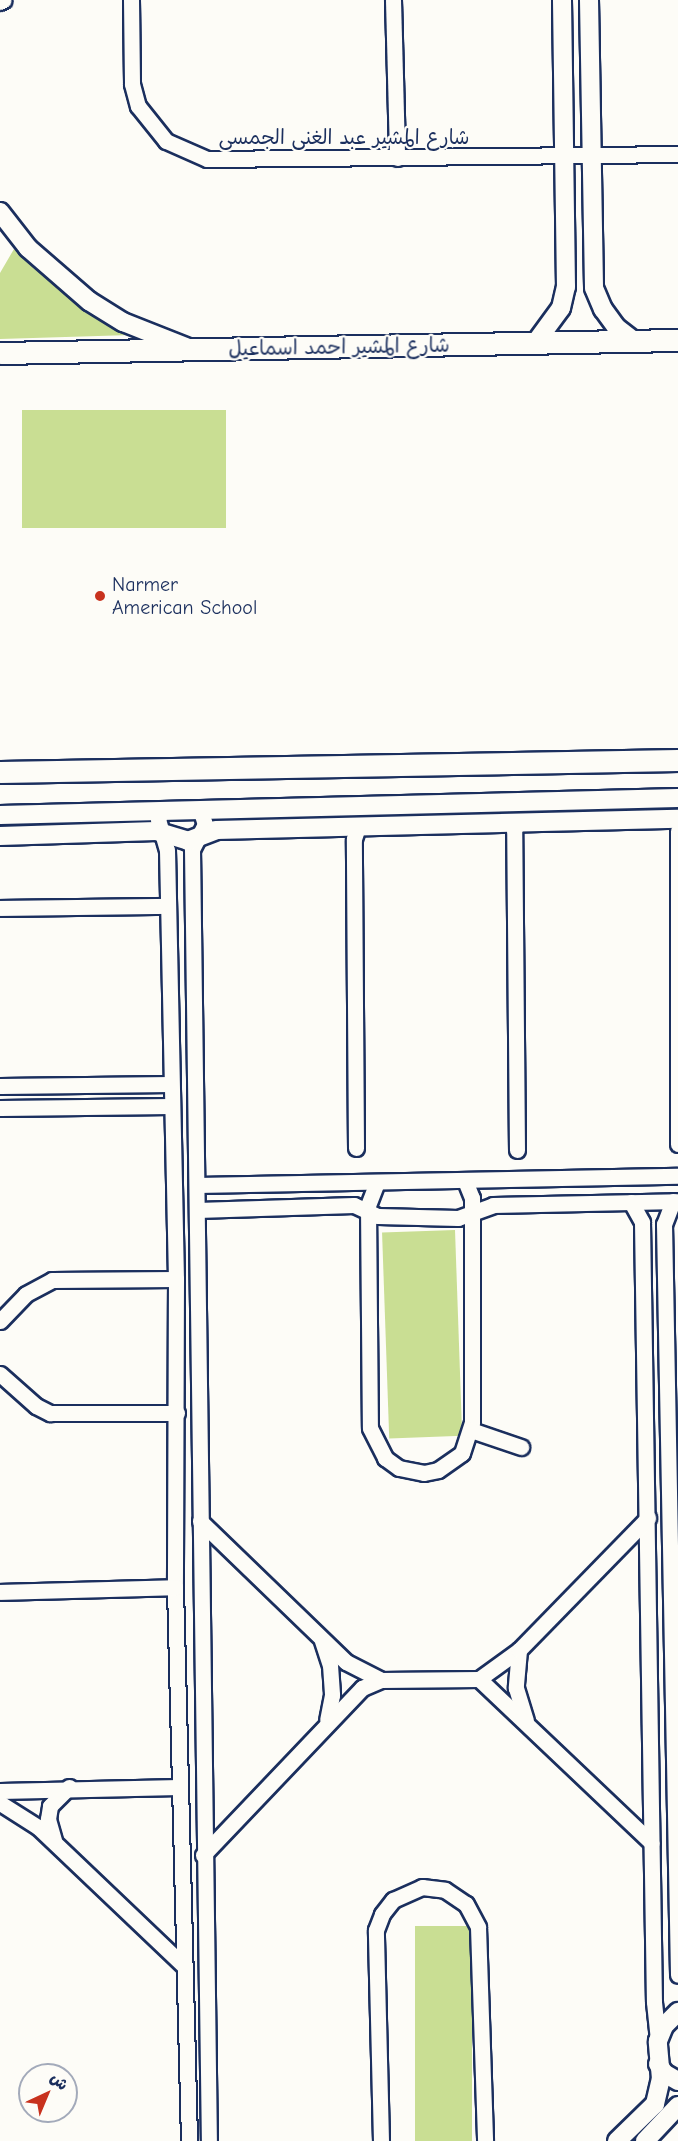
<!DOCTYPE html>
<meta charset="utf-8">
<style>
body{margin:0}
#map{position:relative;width:678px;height:2141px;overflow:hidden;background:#fdfcf7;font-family:"Comic Neue","Playpen Sans Arabic",sans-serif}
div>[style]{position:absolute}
.green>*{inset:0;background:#c9de93;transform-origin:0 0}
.roads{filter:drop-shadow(2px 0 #1b2f5e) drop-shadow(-2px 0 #1b2f5e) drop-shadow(0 2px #1b2f5e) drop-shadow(0 -2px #1b2f5e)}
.minor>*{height:15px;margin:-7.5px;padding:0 7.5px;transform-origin:7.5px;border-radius:7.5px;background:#fdfcf7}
.tertiary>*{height:18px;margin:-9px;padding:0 9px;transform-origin:9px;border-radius:9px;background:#fdfcf7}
.secondary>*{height:21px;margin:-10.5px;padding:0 10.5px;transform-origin:10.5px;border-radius:10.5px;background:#fdfcf7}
.dots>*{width:16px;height:16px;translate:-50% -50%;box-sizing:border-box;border:3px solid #fdfcf7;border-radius:50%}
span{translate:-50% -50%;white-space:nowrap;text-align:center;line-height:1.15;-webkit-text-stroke:4.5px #fdfcf7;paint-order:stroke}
.street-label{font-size:20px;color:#1b2f5e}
.poi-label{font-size:20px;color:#1b2f5e}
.left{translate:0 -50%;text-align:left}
.north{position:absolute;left:18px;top:2063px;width:60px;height:60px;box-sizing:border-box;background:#fdfcf7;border:2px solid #a3aaba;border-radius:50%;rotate:44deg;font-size:16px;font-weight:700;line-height:24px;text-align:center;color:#1b2f5e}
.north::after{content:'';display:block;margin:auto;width:21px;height:27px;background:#c8321e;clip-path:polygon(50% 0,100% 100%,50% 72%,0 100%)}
</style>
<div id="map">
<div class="green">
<div style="clip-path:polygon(14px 249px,73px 301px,131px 335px,0 339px,0 273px)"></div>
<div style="left:226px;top:410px;width:118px;height:204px;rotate:90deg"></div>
<div style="left:455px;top:1230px;width:206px;height:73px;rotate:88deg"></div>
<div style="left:472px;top:1926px;width:215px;height:57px;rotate:90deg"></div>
</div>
<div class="roads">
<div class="minor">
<div style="left:131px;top:0;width:84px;rotate:89.3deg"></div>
<div style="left:132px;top:84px;width:23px;rotate:75deg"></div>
<div style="left:138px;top:106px;width:45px;rotate:51.3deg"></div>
<div style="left:166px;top:141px;width:45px;rotate:23.7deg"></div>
<div style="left:207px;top:159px;width:471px;rotate:-0.6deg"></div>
<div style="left:393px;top:0;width:158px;rotate:88.5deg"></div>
<div style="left:0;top:2px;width:4px;rotate:-27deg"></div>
<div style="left:200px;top:809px;width:16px;rotate:72deg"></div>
<div style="left:205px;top:824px;width:28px;rotate:117deg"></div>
<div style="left:192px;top:849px;width:1292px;rotate:89.25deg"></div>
<div style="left:162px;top:810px;width:10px;rotate:114deg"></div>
<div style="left:158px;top:819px;width:32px;rotate:74deg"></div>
<div style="left:167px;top:850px;width:429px;rotate:88.8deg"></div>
<div style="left:176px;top:1279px;width:308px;rotate:90.2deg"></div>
<div style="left:175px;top:1587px;width:554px;rotate:88.55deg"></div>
<div style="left:0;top:908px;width:168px;rotate:-0.7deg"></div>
<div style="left:0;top:1086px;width:171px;rotate:-0.7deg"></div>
<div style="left:0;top:1108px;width:171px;rotate:-0.7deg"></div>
<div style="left:678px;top:1144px;width:313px;rotate:-90deg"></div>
<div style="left:356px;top:1148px;width:309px;rotate:-90.4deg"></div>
<div style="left:354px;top:839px;width:13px;rotate:-72deg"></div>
<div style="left:517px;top:1150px;width:320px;rotate:-90.5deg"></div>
<div style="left:514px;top:830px;width:9px;rotate:-63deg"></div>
<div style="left:377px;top:1182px;width:26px;rotate:111deg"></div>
<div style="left:368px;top:1206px;width:222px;rotate:89.5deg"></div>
<div style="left:370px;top:1428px;width:34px;rotate:63deg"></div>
<div style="left:385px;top:1458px;width:17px;rotate:36deg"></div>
<div style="left:399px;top:1468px;width:25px;rotate:11deg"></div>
<div style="left:424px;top:1473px;width:14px;rotate:-12deg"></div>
<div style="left:438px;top:1470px;width:29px;rotate:-35deg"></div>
<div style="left:462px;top:1453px;width:32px;rotate:-72deg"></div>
<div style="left:472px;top:1423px;width:225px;rotate:-90deg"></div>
<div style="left:472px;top:1198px;width:18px;rotate:-112deg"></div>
<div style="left:197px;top:1185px;width:481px;rotate:-1.1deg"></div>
<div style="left:673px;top:1201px;width:25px;rotate:111deg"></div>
<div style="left:664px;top:1224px;width:751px;rotate:88.93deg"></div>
<div style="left:631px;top:1202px;width:23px;rotate:61deg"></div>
<div style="left:642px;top:1222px;width:780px;rotate:89.12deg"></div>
<div style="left:654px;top:2002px;width:39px;rotate:84deg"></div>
<div style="left:197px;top:1210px;width:157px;rotate:-1.8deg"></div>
<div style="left:354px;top:1205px;width:26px;rotate:25deg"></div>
<div style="left:378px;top:1216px;width:80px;rotate:1.4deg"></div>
<div style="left:458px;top:1218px;width:37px;rotate:-20deg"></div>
<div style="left:493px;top:1205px;width:185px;rotate:-1.2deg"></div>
<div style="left:0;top:1321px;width:37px;rotate:-46deg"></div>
<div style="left:26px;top:1294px;width:30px;rotate:-28deg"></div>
<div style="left:52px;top:1280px;width:124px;rotate:-0.5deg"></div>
<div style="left:0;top:1374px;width:48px;rotate:41.6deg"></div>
<div style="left:36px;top:1406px;width:16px;rotate:27deg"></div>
<div style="left:50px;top:1413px;width:127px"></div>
<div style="left:471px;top:1430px;width:53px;rotate:18.8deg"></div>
<div style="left:200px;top:1521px;width:203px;rotate:44deg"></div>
<div style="left:346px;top:1662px;width:39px;rotate:27deg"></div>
<div style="left:0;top:1592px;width:175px;rotate:-1.6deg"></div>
<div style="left:322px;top:1641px;width:25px;rotate:72deg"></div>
<div style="left:330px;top:1665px;width:30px;rotate:86deg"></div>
<div style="left:332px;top:1695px;width:25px;rotate:101deg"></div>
<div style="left:519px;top:1650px;width:38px;rotate:95deg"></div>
<div style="left:516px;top:1688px;width:34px;rotate:73deg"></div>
<div style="left:479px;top:1679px;width:238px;rotate:43.5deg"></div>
<div style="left:0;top:1791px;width:179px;rotate:-1.3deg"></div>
<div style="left:0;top:1803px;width:45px;rotate:32.3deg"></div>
<div style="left:38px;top:1827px;width:200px;rotate:43.6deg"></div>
<div style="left:54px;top:1840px;width:22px;rotate:-106deg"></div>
<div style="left:48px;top:1819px;width:13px;rotate:-81deg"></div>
<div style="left:50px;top:1806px;width:27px;rotate:-45deg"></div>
<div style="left:203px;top:1855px;width:231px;rotate:-46.4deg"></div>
<div style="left:362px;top:1688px;width:21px;rotate:-23deg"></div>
<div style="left:381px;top:1680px;width:98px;rotate:-0.6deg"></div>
<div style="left:479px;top:1679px;width:49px;rotate:-35.9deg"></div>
<div style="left:519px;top:1650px;width:185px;rotate:-45.7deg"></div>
<div style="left:381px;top:2141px;width:211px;rotate:-91.4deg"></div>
<div style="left:376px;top:1930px;width:17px;rotate:-69deg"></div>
<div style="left:382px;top:1914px;width:18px;rotate:-52deg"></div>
<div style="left:393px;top:1900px;width:32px;rotate:-24deg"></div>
<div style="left:422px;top:1887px;width:23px;rotate:7deg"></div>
<div style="left:445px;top:1890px;width:25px;rotate:34deg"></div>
<div style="left:466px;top:1904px;width:26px;rotate:62deg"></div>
<div style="left:478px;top:1927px;width:214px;rotate:88.1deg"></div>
</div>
<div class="tertiary">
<div style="left:589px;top:0;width:288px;rotate:89deg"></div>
<div style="left:594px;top:288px;width:23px;rotate:67deg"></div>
<div style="left:603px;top:309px;width:22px;rotate:54deg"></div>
<div style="left:616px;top:327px;width:23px;rotate:38deg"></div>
<div style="left:0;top:212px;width:46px;rotate:52.1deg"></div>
<div style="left:28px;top:248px;width:81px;rotate:41deg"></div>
<div style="left:89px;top:301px;width:40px;rotate:32deg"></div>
<div style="left:123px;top:322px;width:68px;rotate:21.6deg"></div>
<div style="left:536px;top:342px;width:42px;rotate:-53.7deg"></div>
<div style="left:561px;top:308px;width:22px;rotate:-77deg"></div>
<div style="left:566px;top:287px;width:287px;rotate:-90.8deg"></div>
<div style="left:0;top:815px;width:678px;rotate:-1.44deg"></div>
<div style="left:0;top:836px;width:156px;rotate:-1.8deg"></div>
<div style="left:156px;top:831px;width:34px;rotate:17deg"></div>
<div style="left:188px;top:841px;width:30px;rotate:-21deg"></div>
<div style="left:216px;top:830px;width:462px;rotate:-1.4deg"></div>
<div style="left:658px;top:2064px;width:11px;rotate:56deg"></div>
<div style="left:664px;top:2073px;width:16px;rotate:30deg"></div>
<div style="left:617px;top:2141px;width:53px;rotate:-44.2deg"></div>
<div style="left:655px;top:2104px;width:26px;rotate:-77deg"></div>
<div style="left:661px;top:2079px;width:38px;rotate:-95deg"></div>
<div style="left:658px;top:2041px;width:16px;rotate:-68deg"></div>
<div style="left:664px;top:2026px;width:20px;rotate:-45deg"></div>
<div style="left:645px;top:2141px;width:48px;rotate:-46.7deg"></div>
</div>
<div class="secondary">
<div style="left:0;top:353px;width:678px;rotate:-1.1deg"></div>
<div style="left:0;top:772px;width:678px;rotate:-1.01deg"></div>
</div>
</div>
<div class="dots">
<div style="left:100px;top:596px;background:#c8321e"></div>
</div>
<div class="street-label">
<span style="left:344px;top:137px">شارع المشير عبد الغنى الجمسى</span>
<span style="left:339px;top:347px;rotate:-1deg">شارع المشير احمد اسماعيل</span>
</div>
<div class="poi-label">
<span class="left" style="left:112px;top:596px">Narmer<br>American School</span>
</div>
<div class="north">ش</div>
</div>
